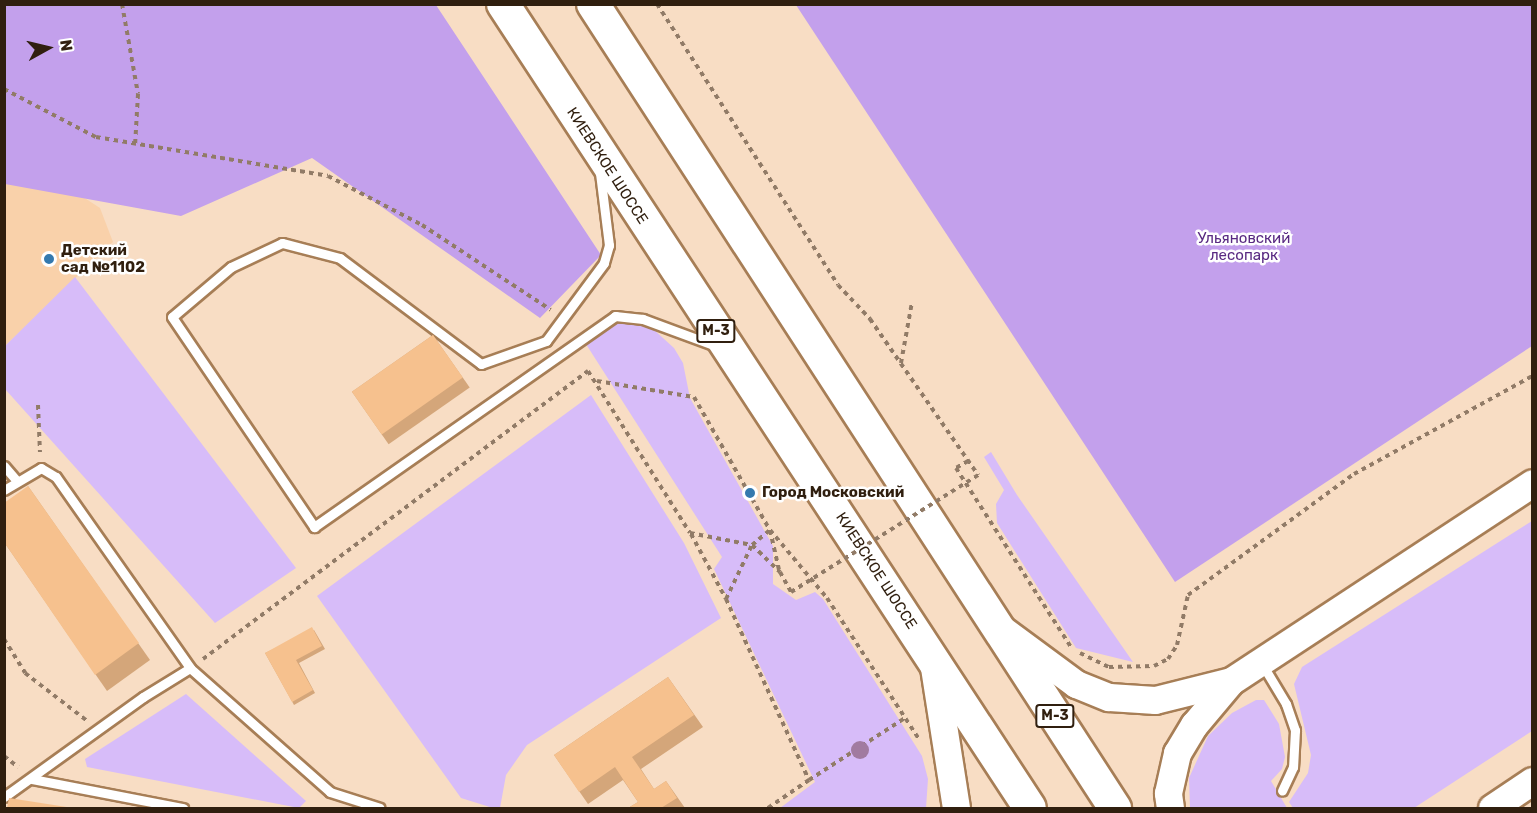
<!DOCTYPE html>
<meta charset="utf-8">
<style>
body{margin:0}
#map{position:relative;width:1537px;height:813px;overflow:hidden;background:#f8ddc4;font-family:Rubik,sans-serif}
div>[style]{position:absolute}
.built>*{inset:0;background:#f9d1aa}
.green>*{inset:0;background:#d7bcf9}
.forest>*{inset:0;background:#c3a0ec}
.path>*{height:4px;margin-top:-2px;transform-origin:0;background:repeating-linear-gradient(90deg,#917b67 0 4.5px,transparent 0 9px)}
.roads{filter:drop-shadow(2px 0 #a77e56) drop-shadow(-2px 0 #a77e56) drop-shadow(0 2px #a77e56) drop-shadow(0 -2px #a77e56)}
.service>*{height:9px;margin:-4.5px;padding:0 4.5px;transform-origin:4.5px;border-radius:4.5px;background:#fff}
.secondary>*{height:27px;margin:-13.5px;padding:0 13.5px;transform-origin:13.5px;border-radius:13.5px;background:#fff}
.trunk>*{height:32px;margin:-16px;padding:0 16px;transform-origin:16px;border-radius:16px;background:#fff}
.path-bridge>*{height:4px;margin-top:-2px;transform-origin:0;background:repeating-linear-gradient(90deg,#917b67 0 4.5px,transparent 0 9px)}
.trees>*{width:18px;height:18px;margin:-9px;border-radius:50%;background:#a17ba0}
.wall>*{inset:0;background:#d4a67a;transform-origin:0 0}
.building>*{inset:0;background:#f6c18e;transform-origin:0 0}
.dots>*{width:16px;height:16px;translate:-50% -50%;box-sizing:border-box;border:3px solid #fff;border-radius:50%}
span{translate:-50% -50%;white-space:nowrap;text-align:center;line-height:1.15;-webkit-text-stroke:5px #fff;paint-order:stroke}
.shield-label span{padding:2px 4px;background:#fff;border:2px solid;border-radius:4px;-webkit-text-stroke-width:0}
.shield-label{font-size:14px;color:#301f0f;font-weight:700}
.street-label{font-size:15px;color:#301f0f}
.park-label{font-size:15px;color:#592a82}
.poi-label{font-size:15px;color:#301f0f;font-weight:700}
.left{translate:0 -50%;text-align:left}
.frame{position:absolute;inset:0;border:6px solid #301f0f;pointer-events:none}
.north{position:absolute;left:18px;top:18px;width:60px;height:60px;-webkit-text-stroke:4px #fff;paint-order:stroke;rotate:82deg;font-size:16px;font-weight:700;line-height:24px;text-align:center;color:#301f0f}
.north::after{content:'';display:block;margin:auto;width:21px;height:27px;background:#301f0f;clip-path:polygon(50% 0,100% 100%,50% 72%,0 100%)}
</style>
<div id="map">
<div class="built">
<div style="clip-path:polygon(5px 146px,100px 208px,113px 242px,5px 346px)"></div>
</div>
<div class="green">
<div style="clip-path:polygon(75px 277px,296px 568px,215px 623px,5px 389px,5px 346px)"></div>
<div style="clip-path:polygon(623px 320px,652px 328px,674px 348px,683px 363px,690px 398px,773px 546px,773px 584px,796px 600px,815px 592px,823px 599px,922px 756px,928px 779px,926px 808px,780px 808px,815px 782px,714px 569px,722px 557px,584px 341px,613px 322px)"></div>
<div style="clip-path:polygon(591px 395px,684px 543px,721px 618px,527px 745px,506px 775px,500px 808px,493px 808px,461px 798px,317px 596px)"></div>
<div style="clip-path:polygon(991px 452px,1017px 495px,1133px 662px,1076px 648px,997px 523px,996px 504px,1004px 490px,984px 457px)"></div>
<div style="clip-path:polygon(1532px 521px,1532px 731px,1414px 808px,1293px 808px,1289px 802px,1308px 773px,1311px 755px,1294px 684px,1302px 667px)"></div>
<div style="clip-path:polygon(186px 694px,306px 801px,299px 808px,87px 767px,85px 759px)"></div>
<div style="clip-path:polygon(1256px 700px,1264px 700px,1279px 724px,1285px 757px,1282px 769px,1271px 781px,1287px 808px,1190px 808px,1189px 778px,1208px 736px,1232px 713px)"></div>
</div>
<div class="forest">
<div style="clip-path:polygon(4px 5px,436px 5px,601px 255px,540px 318px,312px 158px,181px 216px,5px 184px)"></div>
<div style="clip-path:polygon(796px 5px,1532px 5px,1532px 346px,1175px 582px)"></div>
</div>
<div class="path">
<div style="left:122px;top:4px;width:91px;rotate:79.9deg"></div>
<div style="left:138px;top:94px;width:52px;rotate:93.3deg"></div>
<div style="left:657px;top:4px;width:334px;rotate:57.2deg"></div>
<div style="left:838px;top:285px;width:47px;rotate:46.7deg"></div>
<div style="left:870px;top:319px;width:190px;rotate:55.3deg"></div>
<div style="left:4px;top:89px;width:104px;rotate:27.6deg"></div>
<div style="left:96px;top:137px;width:235px;rotate:9.5deg"></div>
<div style="left:328px;top:176px;width:106px;rotate:27.5deg"></div>
<div style="left:422px;top:225px;width:154px;rotate:33.4deg"></div>
<div style="left:901px;top:363px;width:62px;rotate:-79.8deg"></div>
<div style="left:597px;top:381px;width:98px;rotate:9.4deg"></div>
<div style="left:694px;top:397px;width:153px;rotate:60.3deg"></div>
<div style="left:770px;top:530px;width:41px;rotate:77.3deg"></div>
<div style="left:38px;top:405px;width:47px;rotate:87.6deg"></div>
<div style="left:968px;top:461px;width:14px;rotate:150deg"></div>
<div style="left:956px;top:468px;width:213px;rotate:57.3deg"></div>
<div style="left:691px;top:534px;width:74px;rotate:61.7deg"></div>
<div style="left:726px;top:599px;width:199px;rotate:65.4deg"></div>
<div style="left:809px;top:780px;width:50px;rotate:145.7deg"></div>
<div style="left:726px;top:599px;width:60px;rotate:-64.3deg"></div>
<div style="left:752px;top:545px;width:23px;rotate:-40deg"></div>
<div style="left:770px;top:530px;width:89px;rotate:50deg"></div>
<div style="left:827px;top:598px;width:168px;rotate:56.9deg"></div>
<div style="left:4px;top:639px;width:40px;rotate:58deg"></div>
<div style="left:25px;top:673px;width:77px;rotate:37.6deg"></div>
<div style="left:1080px;top:653px;width:32px;rotate:26deg"></div>
<div style="left:1109px;top:667px;width:45px;rotate:-1.3deg"></div>
<div style="left:1154px;top:666px;width:16px;rotate:-27deg"></div>
<div style="left:1168px;top:659px;width:17px;rotate:-57deg"></div>
<div style="left:1177px;top:645px;width:51px;rotate:-77.6deg"></div>
<div style="left:1188px;top:595px;width:205px;rotate:-36.1deg"></div>
<div style="left:1354px;top:474px;width:203px;rotate:-28.8deg"></div>
<div style="left:203px;top:659px;width:481px;rotate:-36.8deg"></div>
<div style="left:588px;top:371px;width:191px;rotate:57.8deg"></div>
<div style="left:690px;top:533px;width:63px;rotate:11deg"></div>
<div style="left:752px;top:545px;width:39px;rotate:44deg"></div>
<div style="left:780px;top:572px;width:23px;rotate:61deg"></div>
<div style="left:4px;top:756px;width:18px;rotate:38deg"></div>
<div style="left:809px;top:780px;width:114px;rotate:-32.9deg"></div>
</div>
<div class="roads">
<div class="service">
<div style="left:600px;top:173px;width:73px;rotate:82.9deg"></div>
<div style="left:609px;top:245px;width:19px;rotate:106deg"></div>
<div style="left:604px;top:263px;width:97px;rotate:126.6deg"></div>
<div style="left:546px;top:341px;width:69px;rotate:160.5deg"></div>
<div style="left:481px;top:364px;width:176px;rotate:-143.1deg"></div>
<div style="left:340px;top:258px;width:60px;rotate:-165.5deg"></div>
<div style="left:282px;top:243px;width:56px;rotate:154.8deg"></div>
<div style="left:231px;top:267px;width:77px;rotate:139.7deg"></div>
<div style="left:172px;top:317px;width:254px;rotate:55.9deg"></div>
<div style="left:314px;top:527px;width:368px;rotate:-35deg"></div>
<div style="left:615px;top:316px;width:28px;rotate:6deg"></div>
<div style="left:643px;top:319px;width:78px;rotate:20.3deg"></div>
<div style="left:4px;top:466px;width:20px;rotate:49deg"></div>
<div style="left:4px;top:490px;width:43px;rotate:-30.7deg"></div>
<div style="left:41px;top:468px;width:17px;rotate:31deg"></div>
<div style="left:56px;top:477px;width:233px;rotate:54.9deg"></div>
<div style="left:190px;top:668px;width:55px;rotate:148.3deg"></div>
<div style="left:143px;top:697px;width:171px;rotate:144.3deg"></div>
<div style="left:1262px;top:664px;width:47px;rotate:59deg"></div>
<div style="left:1286px;top:704px;width:28px;rotate:71deg"></div>
<div style="left:1295px;top:730px;width:37px;rotate:93deg"></div>
<div style="left:1293px;top:767px;width:26px;rotate:115deg"></div>
<div style="left:190px;top:668px;width:187px;rotate:41.5deg"></div>
<div style="left:330px;top:792px;width:52px;rotate:17.7deg"></div>
<div style="left:32px;top:779px;width:154px;rotate:10.9deg"></div>
</div>
<div class="secondary">
<div style="left:1003px;top:630px;width:91px;rotate:36.5deg"></div>
<div style="left:1076px;top:684px;width:35px;rotate:22deg"></div>
<div style="left:1109px;top:697px;width:46px;rotate:3.7deg"></div>
<div style="left:1155px;top:700px;width:78px;rotate:-14deg"></div>
<div style="left:933px;top:661px;width:149px;rotate:81.1deg"></div>
<div style="left:1170px;top:808px;width:15px;rotate:-98deg"></div>
<div style="left:1168px;top:793px;width:41px;rotate:-77.3deg"></div>
<div style="left:1177px;top:753px;width:33px;rotate:-59deg"></div>
<div style="left:1194px;top:725px;width:57px;rotate:-49.9deg"></div>
<div style="left:1231px;top:681px;width:360px;rotate:-33.3deg"></div>
<div style="left:1492px;top:808px;width:48px;rotate:-34deg"></div>
</div>
<div class="trunk">
<div style="left:503px;top:4px;width:961px;rotate:56.76deg"></div>
<div style="left:593px;top:4px;width:959px;rotate:57.01deg"></div>
</div>
</div>
<div class="path-bridge">
<div style="left:791px;top:592px;width:221px;rotate:-32deg"></div>
</div>
<div class="trees">
<div style="left:860px;top:750px"></div>
</div>
<div class="wall">
<div style="left:433px;top:335px;width:64px;height:99px;rotate:55deg"></div>
<div style="clip-path:polygon(28px 486px,150px 660px,107px 691px,4px 542px)"></div>
<div style="clip-path:polygon(314px 630px,325px 649px,299px 663px,315px 693px,294px 705px,265px 653px)"></div>
<div style="clip-path:polygon(668px 677px,703px 727px,641px 769px,654px 789px,666px 781px,685px 808px,628px 808px,638px 802px,623px 780px,588px 804px,554px 755px)"></div>
</div>
<div class="building">
<div style="left:433px;top:335px;width:52px;height:99px;rotate:55deg"></div>
<div style="clip-path:polygon(28px 486px,139px 643px,95px 675px,4px 542px,4px 503px)"></div>
<div style="clip-path:polygon(312px 627px,322px 646px,296px 660px,313px 690px,292px 702px,265px 653px)"></div>
<div style="clip-path:polygon(668px 677px,694px 715px,632px 757px,654px 789px,666px 781px,677px 798px,661px 808px,628px 808px,638px 802px,615px 767px,579px 792px,554px 755px)"></div>
<div style="clip-path:polygon(9px 798px,73px 808px,7px 808px)"></div>
</div>
<div class="dots">
<div style="left:49px;top:259px;background:#3479ae"></div>
<div style="left:750px;top:493px;background:#3479ae"></div>
</div>
<div class="shield-label">
<span style="left:716px;top:331px">М-3</span>
<span style="left:1055px;top:716px">М-3</span>
</div>
<div class="street-label">
<span style="left:607px;top:166px;rotate:57deg">КИЕВСКОЕ ШОССЕ</span>
<span style="left:876px;top:571px;rotate:57deg">КИЕВСКОЕ ШОССЕ</span>
</div>
<div class="park-label">
<span style="left:1244px;top:247px">Ульяновский<br>лесопарк</span>
</div>
<div class="poi-label">
<span class="left" style="left:61px;top:259px">Детский<br>сад №1102</span>
<span class="left" style="left:762px;top:493px">Город Московский</span>
</div>
<div class="frame"></div>
<div class="north">N</div>
</div>
